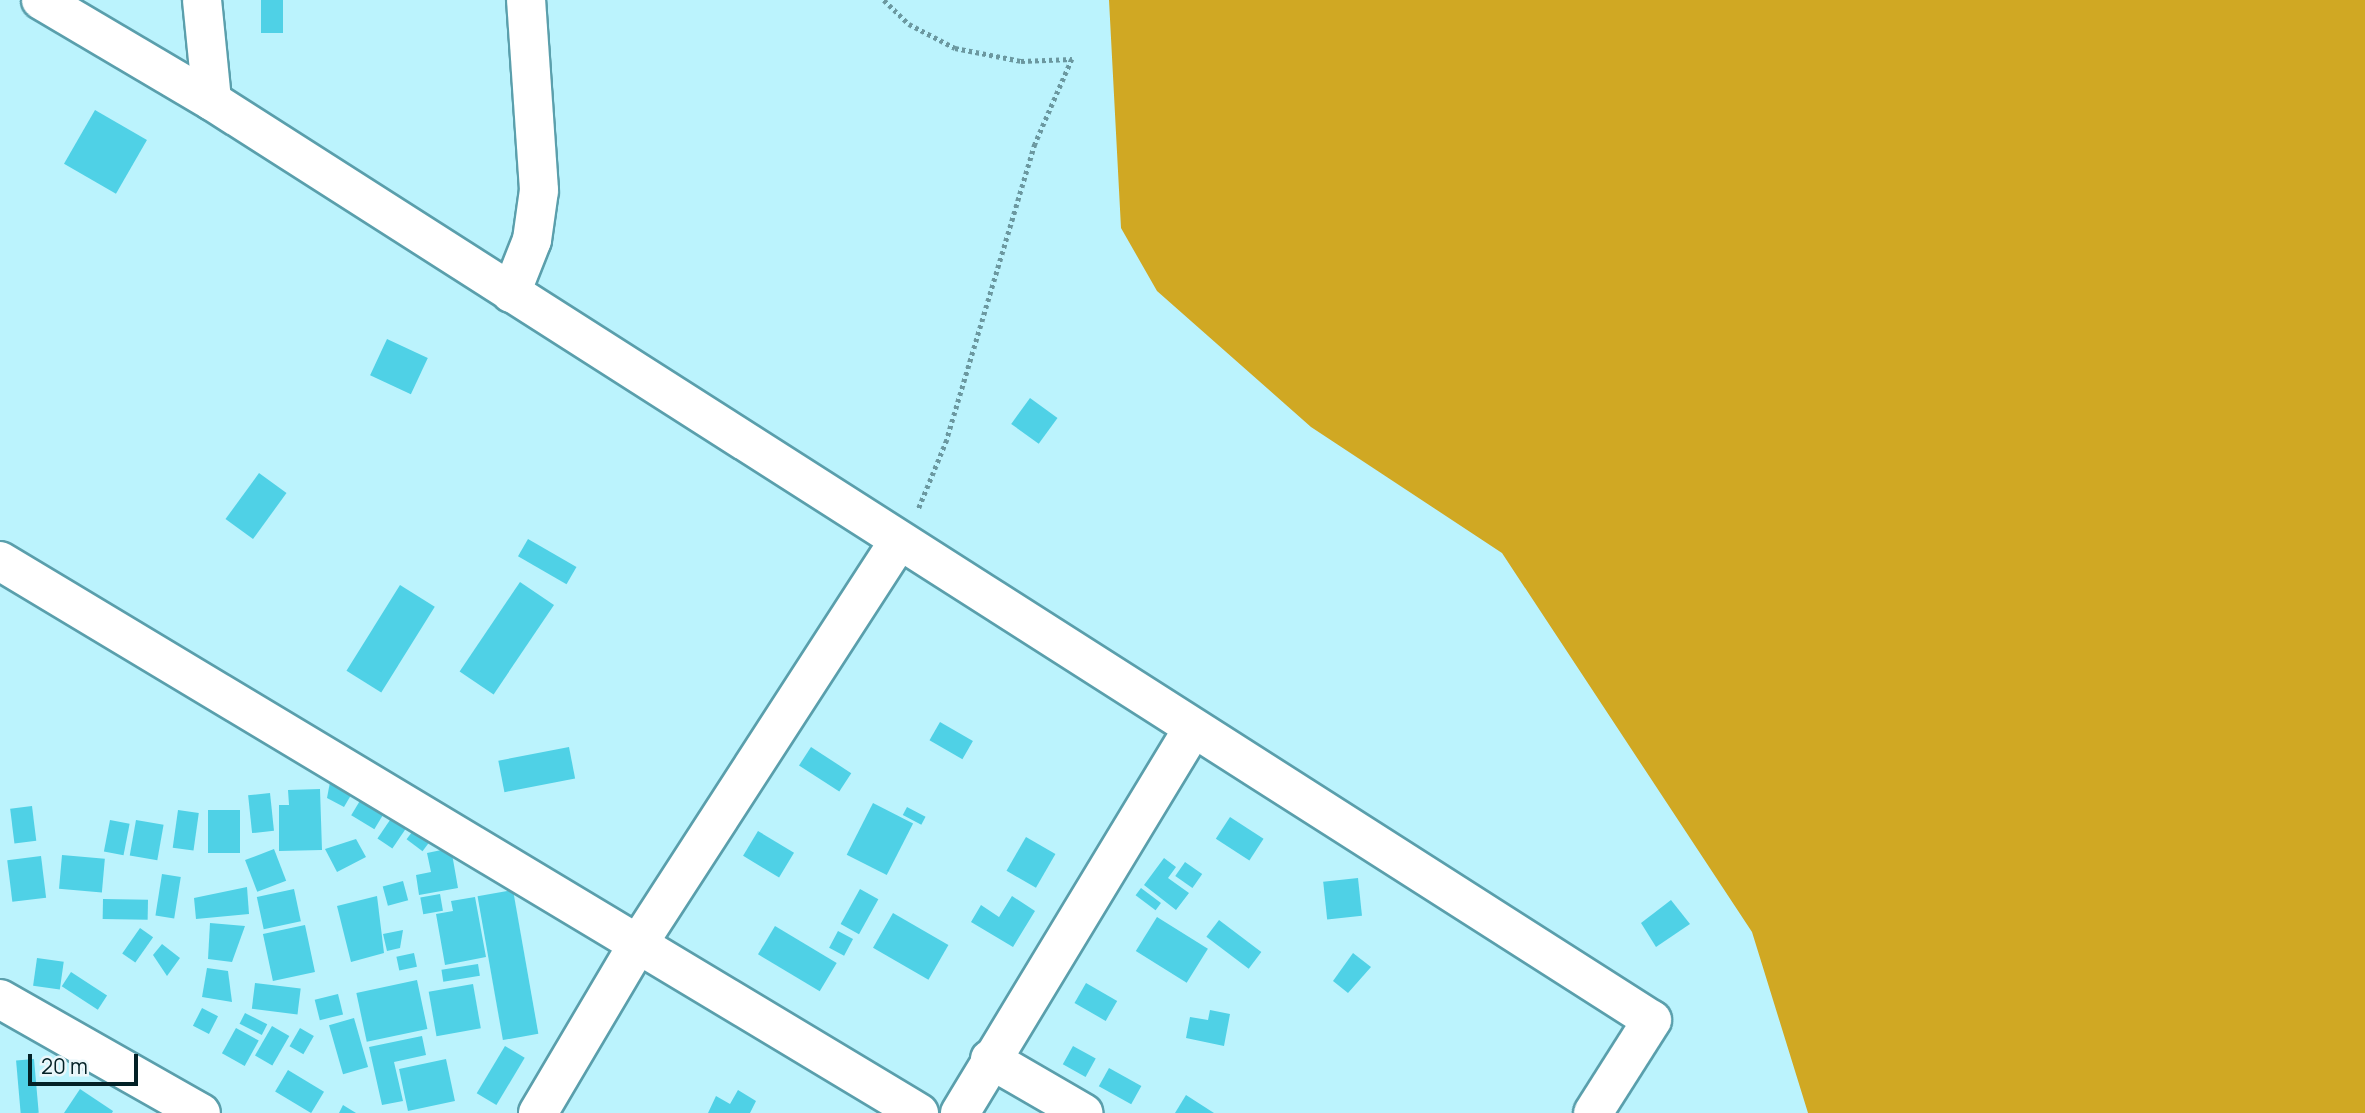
<!DOCTYPE html>
<style>
body{margin:0}
#map{position:relative;width:2365px;height:1113px;overflow:hidden;background:#bbf3fd;font-family:Manrope,sans-serif}
div>[style]{position:absolute}
.water>*{inset:0;background:#d0a823}
.building>*{inset:0;background:#4fd1e6;transform-origin:0 0}
.path>*{height:4.5px;margin-top:-2.25px;transform-origin:0;background:repeating-linear-gradient(90deg,#6b98a0 0 3.5px,transparent 0 7px)}
.roads{filter:drop-shadow(2px 0 #5a9fac) drop-shadow(-2px 0 #5a9fac) drop-shadow(0 2px #5a9fac) drop-shadow(0 -2px #5a9fac)}
.minor>*{height:38px;margin:-19px;padding:0 19px;transform-origin:19px;border-radius:19px;background:#fff}
span{translate:-50% -50%;white-space:nowrap;text-align:center;line-height:1.15;-webkit-text-stroke:5px #eaf7fa;paint-order:stroke}
.scale{position:absolute;left:28px;top:1054px;width:110px;height:32px;box-sizing:border-box;border:4px solid #032126;border-top:0;padding-left:9px;font-size:21px;line-height:24px;white-space:nowrap;color:#032126;-webkit-text-stroke:5px #eaf7fa;paint-order:stroke}
</style>
<div id="map">
<div class="water">
<div style="clip-path:polygon(1109px 0,2365px 0,2365px 1113px,1808px 1113px,1752px 932px,1502px 553px,1311px 427px,1157px 291px,1121px 228px)"></div>
</div>
<div class="building">
<div style="left:261px;top:0;width:22px;height:33px"></div>
<div style="left:95px;top:110px;width:60px;height:62px;rotate:30deg"></div>
<div style="left:387px;top:339px;width:45px;height:40px;rotate:25deg"></div>
<div style="left:1030px;top:398px;width:34px;height:32px;rotate:36deg"></div>
<div style="left:259px;top:473px;width:34px;height:57px;rotate:36deg"></div>
<div style="left:528px;top:539px;width:56px;height:20px;rotate:30deg"></div>
<div style="left:520px;top:582px;width:41px;height:108px;rotate:34deg"></div>
<div style="left:400px;top:585px;width:41px;height:101px;rotate:32deg"></div>
<div style="left:940px;top:722px;width:38px;height:21px;rotate:30deg"></div>
<div style="left:569px;top:747px;width:32px;height:72px;rotate:79deg"></div>
<div style="left:811px;top:747px;width:48px;height:22px;rotate:33deg"></div>
<div style="clip-path:polygon(331px 777px,354px 790px,344px 807px,327px 798px)"></div>
<div style="clip-path:polygon(320px 789px,322px 850px,279px 851px,279px 805px,289px 805px,288px 790px)"></div>
<div style="left:270px;top:793px;width:38px;height:22px;rotate:84deg"></div>
<div style="left:361px;top:799px;width:27px;height:19px;rotate:31deg"></div>
<div style="left:873px;top:803px;width:45px;height:58px;rotate:27deg"></div>
<div style="left:32px;top:806px;width:35px;height:22px;rotate:83deg"></div>
<div style="left:907px;top:807px;width:21px;height:9px;rotate:28deg"></div>
<div style="left:178px;top:810px;width:21px;height:38px;rotate:8deg"></div>
<div style="left:208px;top:810px;width:32px;height:43px"></div>
<div style="left:392px;top:817px;width:18px;height:26px;rotate:34deg"></div>
<div style="left:1230px;top:817px;width:40px;height:26px;rotate:33deg"></div>
<div style="left:110px;top:820px;width:20px;height:32px;rotate:11deg"></div>
<div style="left:136px;top:820px;width:28px;height:36px;rotate:10deg"></div>
<div style="left:421px;top:820px;width:20px;height:24px;rotate:37deg"></div>
<div style="left:758px;top:831px;width:42px;height:29px;rotate:31deg"></div>
<div style="left:1026px;top:837px;width:34px;height:39px;rotate:30deg"></div>
<div style="clip-path:polygon(356px 839px,366px 857px,337px 872px,325px 849px)"></div>
<div style="clip-path:polygon(451px 848px,458px 888px,419px 895px,416px 875px,431px 872px,427px 853px)"></div>
<div style="left:274px;top:849px;width:34px;height:31px;rotate:69deg"></div>
<div style="left:62px;top:855px;width:43px;height:34px;rotate:5deg"></div>
<div style="left:41px;top:856px;width:42px;height:34px;rotate:83deg"></div>
<div style="clip-path:polygon(1164px 858px,1176px 867px,1168px 878px,1189px 893px,1176px 910px,1144px 885px)"></div>
<div style="left:1185px;top:862px;width:21px;height:17px;rotate:35deg"></div>
<div style="left:162px;top:874px;width:19px;height:42px;rotate:9deg"></div>
<div style="left:1358px;top:878px;width:38px;height:35px;rotate:84deg"></div>
<div style="left:403px;top:881px;width:20px;height:21px;rotate:75deg"></div>
<div style="clip-path:polygon(247px 887px,249px 914px,196px 919px,194px 898px)"></div>
<div style="left:1141px;top:888px;width:25px;height:9px;rotate:37deg"></div>
<div style="left:294px;top:889px;width:33px;height:38px;rotate:78deg"></div>
<div style="left:860px;top:889px;width:21px;height:40px;rotate:29deg"></div>
<div style="left:513px;top:890px;width:146px;height:36px;rotate:80deg"></div>
<div style="left:440px;top:894px;width:17px;height:20px;rotate:80deg"></div>
<div style="clip-path:polygon(377px 896px,384px 953px,351px 962px,337px 906px)"></div>
<div style="clip-path:polygon(1012px 896px,1035px 911px,1013px 947px,971px 922px,981px 905px,999px 917px)"></div>
<div style="clip-path:polygon(475px 897px,486px 957px,445px 965px,436px 914px,453px 911px,451px 901px)"></div>
<div style="left:103px;top:899px;width:45px;height:20px;rotate:1deg"></div>
<div style="clip-path:polygon(1671px 900px,1690px 924px,1656px 947px,1641px 923px)"></div>
<div style="left:893px;top:913px;width:64px;height:40px;rotate:30deg"></div>
<div style="left:1157px;top:917px;width:60px;height:40px;rotate:32deg"></div>
<div style="left:1219px;top:920px;width:53px;height:21px;rotate:37deg"></div>
<div style="clip-path:polygon(210px 923px,245px 926px,232px 962px,208px 959px)"></div>
<div style="left:305px;top:925px;width:48px;height:43px;rotate:78deg"></div>
<div style="left:775px;top:926px;width:72px;height:33px;rotate:31deg"></div>
<div style="left:140px;top:928px;width:16px;height:31px;rotate:35deg"></div>
<div style="clip-path:polygon(403px 930px,400px 948px,387px 951px,383px 934px)"></div>
<div style="left:838px;top:931px;width:17px;height:19px;rotate:28deg"></div>
<div style="clip-path:polygon(162px 944px,180px 958px,167px 976px,153px 955px)"></div>
<div style="left:414px;top:953px;width:14px;height:18px;rotate:78deg"></div>
<div style="clip-path:polygon(1353px 953px,1371px 967px,1348px 993px,1333px 981px)"></div>
<div style="left:37px;top:958px;width:27px;height:28px;rotate:8deg"></div>
<div style="left:478px;top:964px;width:12px;height:37px;rotate:81deg"></div>
<div style="clip-path:polygon(207px 968px,228px 971px,232px 1002px,202px 997px)"></div>
<div style="left:71px;top:972px;width:43px;height:17px;rotate:33deg"></div>
<div style="left:417px;top:980px;width:50px;height:62px;rotate:78deg"></div>
<div style="left:255px;top:983px;width:46px;height:26px;rotate:7deg"></div>
<div style="left:1086px;top:983px;width:36px;height:23px;rotate:30deg"></div>
<div style="left:473px;top:984px;width:45px;height:45px;rotate:80deg"></div>
<div style="left:338px;top:994px;width:21px;height:24px;rotate:76deg"></div>
<div style="left:202px;top:1008px;width:18px;height:20px;rotate:27deg"></div>
<div style="clip-path:polygon(1210px 1010px,1230px 1014px,1224px 1046px,1186px 1038px,1190px 1017px,1208px 1020px)"></div>
<div style="left:245px;top:1013px;width:25px;height:12px;rotate:27deg"></div>
<div style="left:354px;top:1018px;width:51px;height:26px;rotate:74deg"></div>
<div style="left:272px;top:1026px;width:20px;height:34px;rotate:30deg"></div>
<div style="left:236px;top:1028px;width:26px;height:29px;rotate:29deg"></div>
<div style="left:300px;top:1028px;width:16px;height:21px;rotate:30deg"></div>
<div style="clip-path:polygon(422px 1036px,426px 1055px,394px 1062px,403px 1101px,382px 1105px,369px 1047px)"></div>
<div style="left:505px;top:1046px;width:23px;height:55px;rotate:31deg"></div>
<div style="left:1073px;top:1046px;width:26px;height:21px;rotate:29deg"></div>
<div style="left:34px;top:1059px;width:54px;height:18px;rotate:85deg"></div>
<div style="left:446px;top:1059px;width:43px;height:48px;rotate:78deg"></div>
<div style="left:1109px;top:1068px;width:37px;height:21px;rotate:29deg"></div>
<div style="left:288px;top:1070px;width:42px;height:25px;rotate:31deg"></div>
<div style="clip-path:polygon(80px 1089px,113px 1111px,112px 1113px,64px 1113px)"></div>
<div style="clip-path:polygon(738px 1090px,756px 1101px,750px 1113px,708px 1113px,716px 1096px,730px 1104px)"></div>
<div style="clip-path:polygon(1186px 1095px,1214px 1113px,1175px 1113px)"></div>
<div style="clip-path:polygon(343px 1105px,356px 1113px,339px 1113px)"></div>
</div>
<div class="path">
<div style="left:884px;top:0;width:35px;rotate:44deg"></div>
<div style="left:909px;top:24px;width:52px;rotate:27.6deg"></div>
<div style="left:955px;top:48px;width:67px;rotate:11.1deg"></div>
<div style="left:1021px;top:61px;width:51px;rotate:-2.2deg"></div>
<div style="left:1072px;top:59px;width:93px;rotate:113.5deg"></div>
<div style="left:1035px;top:144px;width:309px;rotate:106.6deg"></div>
<div style="left:947px;top:440px;width:74px;rotate:112.4deg"></div>
</div>
<div class="roads">
<div class="minor">
<div style="left:41px;top:0;width:199px;rotate:30.6deg"></div>
<div style="left:212px;top:101px;width:1708px;rotate:32.55deg"></div>
<div style="left:1652px;top:1020px;width:110px;rotate:122.4deg"></div>
<div style="left:202px;top:0;width:101px;rotate:84.3deg"></div>
<div style="left:511px;top:293px;width:57px;rotate:-68.4deg"></div>
<div style="left:532px;top:240px;width:50px;rotate:-82deg"></div>
<div style="left:539px;top:190px;width:190px;rotate:-93.9deg"></div>
<div style="left:0;top:561px;width:1072px;rotate:30.99deg"></div>
<div style="left:0;top:999px;width:231px;rotate:29.6deg"></div>
<div style="left:990px;top:1059px;width:108px;rotate:30.1deg"></div>
<div style="left:538px;top:1113px;width:196px;rotate:-59.4deg"></div>
<div style="left:638px;top:944px;width:480px;rotate:-57.1deg"></div>
<div style="left:960px;top:1113px;width:448px;rotate:-58.8deg"></div>
</div>
</div>
<div class="scale">20 m</div>
</div>
